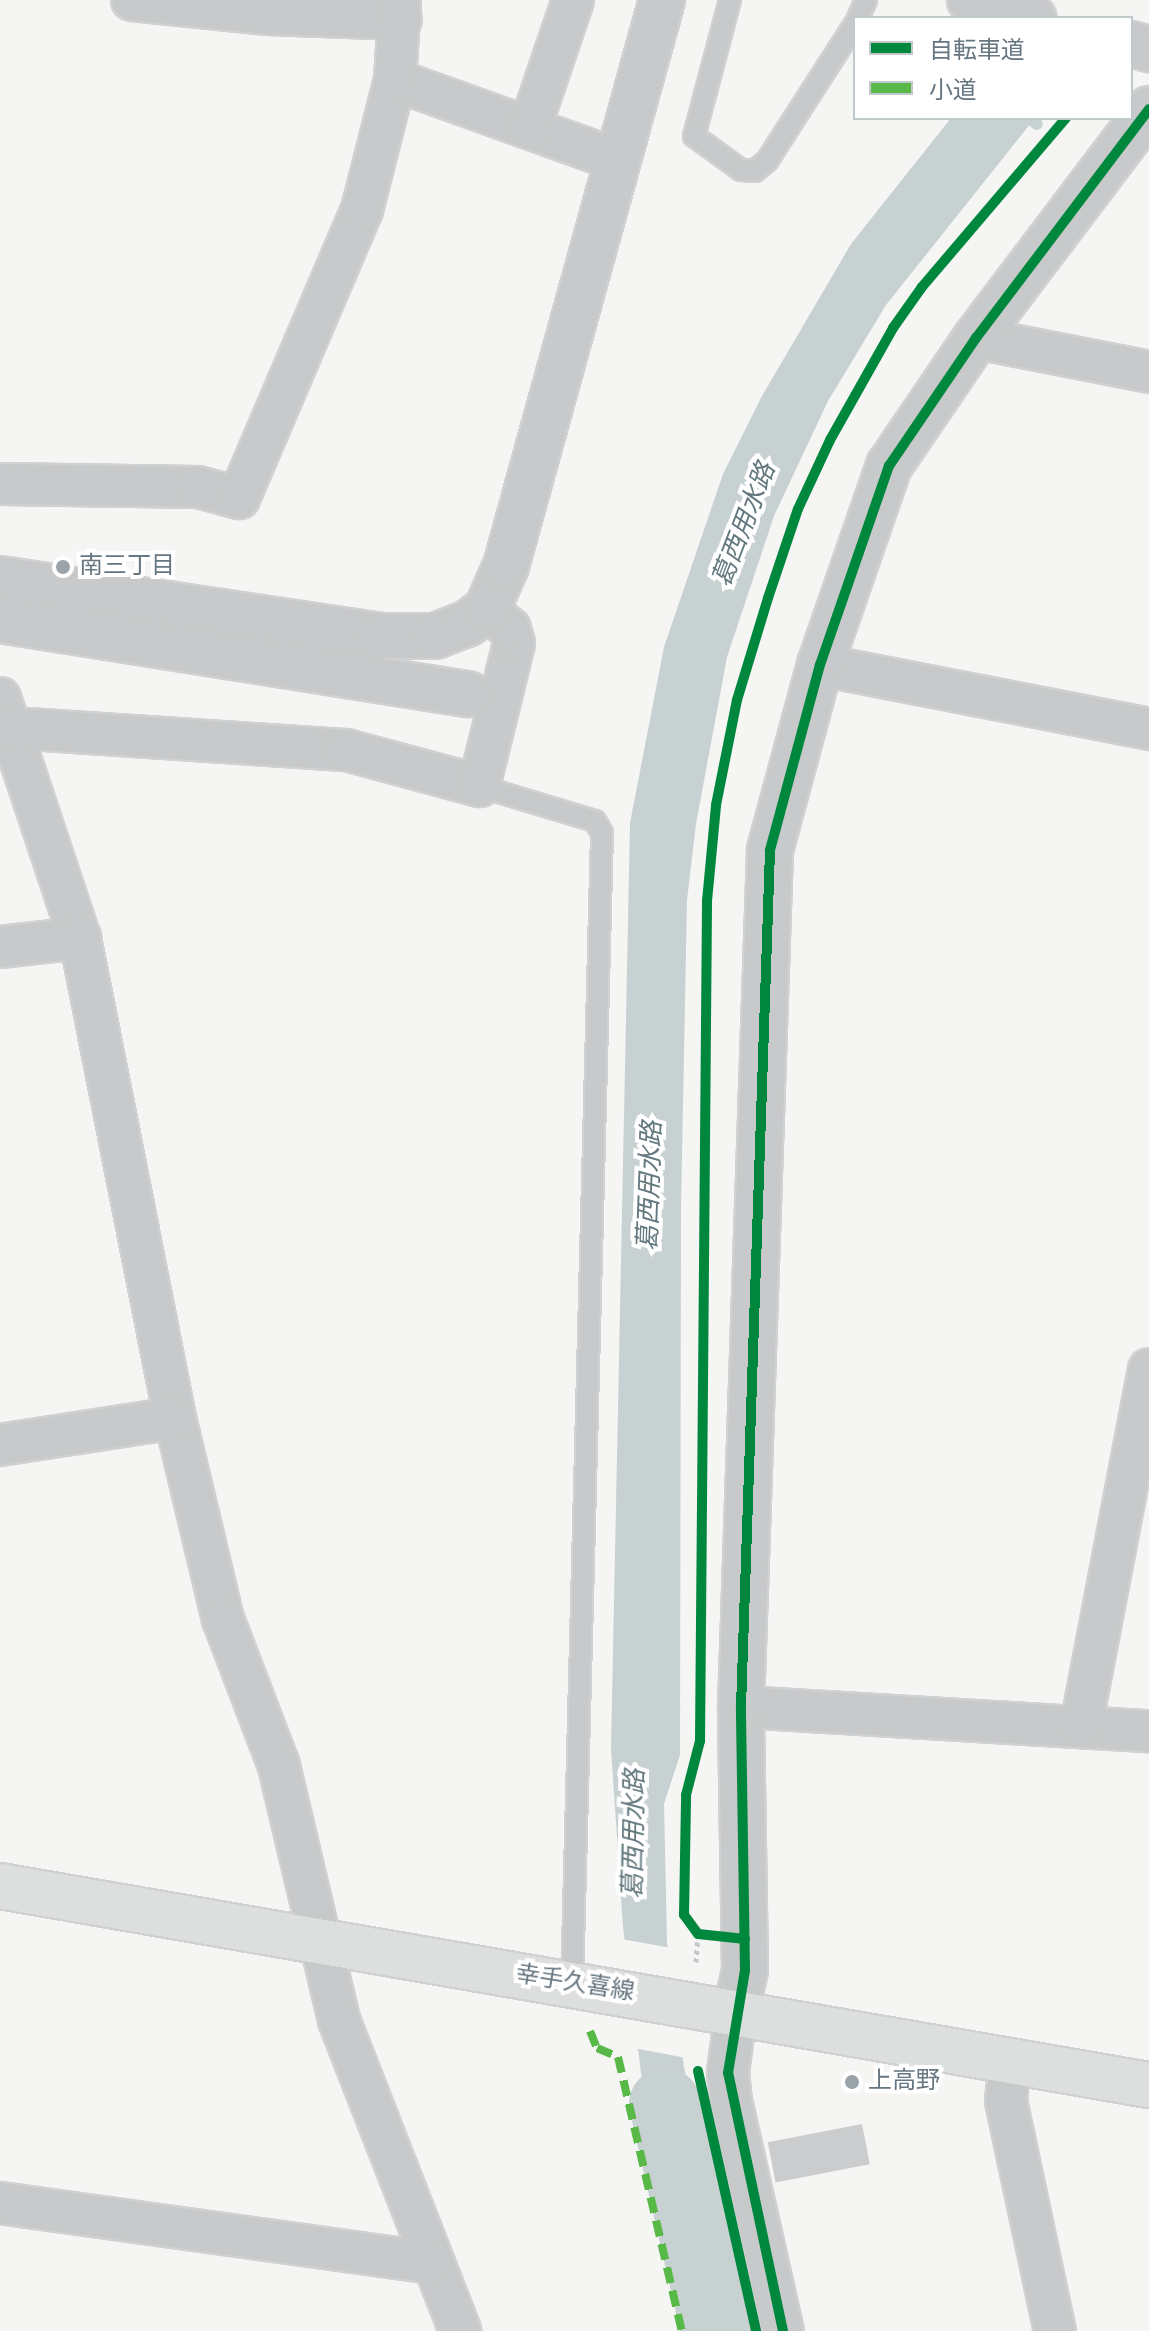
<!DOCTYPE html>
<meta charset="utf-8">
<style>
body{margin:0}
#map{position:relative;width:1149px;height:2331px;overflow:hidden;background:#f5f5f4;font-family:"Alegreya Sans","Noto Sans JP",sans-serif}
div>[style]{position:absolute}
.water>*{inset:0;background:#c8d1d2}
.pier>*{inset:0;background:#f5f5f4}
.stream>*{height:12px;margin:-6px;padding:0 6px;transform-origin:6px;border-radius:6px;background:#c8d1d2}
.river>*{height:72px;margin:-36px;padding:0 36px;transform-origin:36px;border-radius:36px;background:#c8d1d2}
.building>*{inset:0;background:#cbcccd;transform-origin:0 0}
.path>*{height:5px;margin-top:-2.5px;transform-origin:0;background:repeating-linear-gradient(90deg,#c5c6c7 0 4px,transparent 0 8px)}
.roads{filter:drop-shadow(2px 0 #d0d1d2) drop-shadow(-2px 0 #d0d1d2) drop-shadow(0 2px #d0d1d2) drop-shadow(0 -2px #d0d1d2)}
.service>*{height:20px;margin:-10px;padding:0 10px;transform-origin:10px;border-radius:10px;background:#c7c9ca}
.minor>*{height:40px;margin:-20px;padding:0 20px;transform-origin:20px;border-radius:20px;background:#c7c9ca}
.tertiary>*{height:44px;margin:-22px;padding:0 22px;transform-origin:22px;border-radius:22px;background:#c7c9ca}
.secondary>*{height:44px;margin:-22px;padding:0 22px;transform-origin:22px;border-radius:22px;background:#dddede}
.quiet>*{height:8px;margin-top:-4px;transform-origin:0;background:repeating-linear-gradient(90deg,#58b947 0 16px,transparent 0 24px)}
.cycleway>*{height:10px;margin:-5px;padding:0 5px;transform-origin:5px;border-radius:5px;background:#00873e}
.dots>*{width:22px;height:22px;translate:-50% -50%;box-sizing:border-box;border:4px solid #fff;border-radius:50%}
span{translate:-50% -50%;white-space:nowrap;text-align:center;line-height:1.15;-webkit-text-stroke:8px #fff;paint-order:stroke}
.poi-label{font-size:24px;color:#677781}
.left{translate:0 -50%;text-align:left}
.street-label{font-size:24px;color:#677781}
.water-label{font-size:26px;color:#63787e;font-style:italic}
.legend{position:absolute;left:853px;top:16px;width:280px;height:104px;box-sizing:border-box;background:#fff;border:2px solid #c2c9cd;margin:0;padding:10px 14px;list-style:none;font-size:24px;color:#677781}
.legend li{display:flex;align-items:center;gap:16px;height:40px}
.legend b{width:40px;border:2px solid #c2c9cd}
</style>
<div id="map">
<div class="water">
<div style="clip-path:polygon(951px 118px,1035px 118px,886px 305px,828px 401px,774px 516px,727px 657px,696px 824px,687px 900px,681px 1208px,680px 1755px,664px 1804px,667px 1942px,684px 2067px,712px 2194px,668px 2206px,644px 2097px,623px 1927px,611px 1748px,630px 823px,664px 647px,723px 474px,762px 396px,851px 244px)"></div>
</div>
<div class="pier">
<div style="clip-path:polygon(1044px 0,1103px 0,1132px 9px,1124px 18px,1030px 18px)"></div>
<div style="clip-path:polygon(621px 1939px,672px 1948px,686px 2058px,634px 2048px)"></div>
</div>
<div class="stream">
<div style="left:1030px;top:118px;width:9px;rotate:41deg"></div>
</div>
<div class="river">
<div style="left:665px;top:2104px;width:233px;rotate:77.1deg"></div>
</div>
<div class="building">
<div style="left:862px;top:2124px;width:41px;height:96px;rotate:79deg"></div>
</div>
<div class="path">
<div style="left:696px;top:1962px;width:28px;rotate:-86deg"></div>
</div>
<div class="roads">
<div class="service">
<div style="left:730px;top:0;width:141px;rotate:104.8deg"></div>
<div style="left:694px;top:136px;width:58px;rotate:35.9deg"></div>
<div style="left:741px;top:170px;width:14px;rotate:4deg"></div>
<div style="left:755px;top:171px;width:16px;rotate:-40deg"></div>
<div style="left:767px;top:161px;width:163px;rotate:-57.3deg"></div>
<div style="left:858px;top:18px;width:20px;rotate:-66deg"></div>
<div style="left:479px;top:786px;width:121px;rotate:16.8deg"></div>
<div style="left:595px;top:821px;width:14px;rotate:60deg"></div>
<div style="left:602px;top:833px;width:1150px;rotate:91.49deg"></div>
</div>
<div class="minor">
<div style="left:132px;top:0;width:137px;rotate:5.9deg"></div>
<div style="left:268px;top:14px;width:133px;rotate:2.2deg"></div>
<div style="left:395px;top:80px;width:236px;rotate:19.8deg"></div>
<div style="left:530px;top:127px;width:134px;rotate:-71.3deg"></div>
<div style="left:976px;top:338px;width:176px;rotate:11.1deg"></div>
<div style="left:0;top:484px;width:198px;rotate:0.9deg"></div>
<div style="left:198px;top:487px;width:42px;rotate:15deg"></div>
<div style="left:239px;top:498px;width:313px;rotate:-66.9deg"></div>
<div style="left:362px;top:210px;width:134px;rotate:-75.8deg"></div>
<div style="left:395px;top:80px;width:80px;rotate:-86.4deg"></div>
<div style="left:820px;top:665px;width:335px;rotate:11deg"></div>
<div style="left:0;top:698px;width:253px;rotate:71.6deg"></div>
<div style="left:12px;top:728px;width:335px;rotate:3.8deg"></div>
<div style="left:346px;top:750px;width:138px;rotate:15.1deg"></div>
<div style="left:479px;top:786px;width:147px;rotate:-76.2deg"></div>
<div style="left:514px;top:643px;width:15px;rotate:-106deg"></div>
<div style="left:510px;top:629px;width:30px;rotate:-139deg"></div>
<div style="left:0;top:947px;width:81px;rotate:-6.4deg"></div>
<div style="left:80px;top:938px;width:489px;rotate:78.8deg"></div>
<div style="left:175px;top:1418px;width:207px;rotate:76.6deg"></div>
<div style="left:223px;top:1619px;width:157px;rotate:69.1deg"></div>
<div style="left:279px;top:1766px;width:261px;rotate:76.7deg"></div>
<div style="left:339px;top:2020px;width:334px;rotate:68.7deg"></div>
<div style="left:0;top:1445px;width:177px;rotate:-8.8deg"></div>
<div style="left:741px;top:1707px;width:409px;rotate:3.4deg"></div>
<div style="left:1081px;top:1726px;width:363px;rotate:-79.2deg"></div>
<div style="left:736px;top:2012px;width:62px;rotate:97.5deg"></div>
<div style="left:728px;top:2073px;width:28px;rotate:84deg"></div>
<div style="left:731px;top:2101px;width:236px;rotate:77.3deg"></div>
<div style="left:1010px;top:2059px;width:42px;rotate:95.4deg"></div>
<div style="left:1006px;top:2101px;width:235px;rotate:78deg"></div>
<div style="left:0;top:2203px;width:435px;rotate:7.9deg"></div>
</div>
<div class="tertiary">
<div style="left:970px;top:0;width:66px;rotate:15.9deg"></div>
<div style="left:1131px;top:44px;width:19px;rotate:16deg"></div>
<div style="left:0;top:579px;width:384px;rotate:8.5deg"></div>
<div style="left:380px;top:636px;width:55px"></div>
<div style="left:435px;top:636px;width:34px;rotate:-21deg"></div>
<div style="left:467px;top:624px;width:25px;rotate:-37deg"></div>
<div style="left:487px;top:609px;width:47px;rotate:-66.2deg"></div>
<div style="left:506px;top:566px;width:587px;rotate:-74.59deg"></div>
<div style="left:0;top:620px;width:474px;rotate:9deg"></div>
<div style="left:736px;top:2012px;width:43px;rotate:-77.9deg"></div>
<div style="left:745px;top:1970px;width:263px;rotate:-90.9deg"></div>
<div style="left:741px;top:1707px;width:857px;rotate:-88.06deg"></div>
<div style="left:770px;top:850px;width:192px;rotate:-74.9deg"></div>
<div style="left:820px;top:665px;width:211px;rotate:-70.9deg"></div>
<div style="left:889px;top:466px;width:155px;rotate:-55.8deg"></div>
<div style="left:976px;top:338px;width:287px;rotate:-52.9deg"></div>
</div>
<div class="secondary">
<div style="left:0;top:1886px;width:1166px;rotate:9.83deg"></div>
</div>
</div>
<div class="quiet">
<div style="left:590px;top:2031px;width:18px;rotate:68deg"></div>
<div style="left:597px;top:2048px;width:23px;rotate:23deg"></div>
<div style="left:618px;top:2057px;width:281px;rotate:76.9deg"></div>
</div>
<div class="cycleway">
<div style="left:745px;top:1939px;width:47px;rotate:-173.9deg"></div>
<div style="left:698px;top:1934px;width:24px;rotate:-126deg"></div>
<div style="left:684px;top:1915px;width:120px;rotate:-89deg"></div>
<div style="left:686px;top:1795px;width:56px;rotate:-75.5deg"></div>
<div style="left:700px;top:1741px;width:840px;rotate:-89.52deg"></div>
<div style="left:707px;top:901px;width:96px;rotate:-84.6deg"></div>
<div style="left:716px;top:805px;width:107px;rotate:-78.7deg"></div>
<div style="left:737px;top:700px;width:107px;rotate:-73.1deg"></div>
<div style="left:768px;top:598px;width:94px;rotate:-71.4deg"></div>
<div style="left:798px;top:509px;width:76px;rotate:-65.1deg"></div>
<div style="left:830px;top:440px;width:129px;rotate:-60.6deg"></div>
<div style="left:893px;top:328px;width:50px;rotate:-54.7deg"></div>
<div style="left:922px;top:287px;width:222px;rotate:-49.6deg"></div>
<div style="left:698px;top:2071px;width:266px;rotate:77.4deg"></div>
<div style="left:783px;top:2331px;width:264px;rotate:-102deg"></div>
<div style="left:728px;top:2073px;width:104px;rotate:-80.6deg"></div>
<div style="left:745px;top:1970px;width:263px;rotate:-90.9deg"></div>
<div style="left:741px;top:1707px;width:857px;rotate:-88.06deg"></div>
<div style="left:770px;top:850px;width:192px;rotate:-74.9deg"></div>
<div style="left:820px;top:665px;width:211px;rotate:-70.9deg"></div>
<div style="left:889px;top:466px;width:155px;rotate:-55.8deg"></div>
<div style="left:976px;top:338px;width:287px;rotate:-52.9deg"></div>
</div>
<div class="dots">
<div style="left:63px;top:567px;background:#99a3a9"></div>
<div style="left:852px;top:2082px;background:#99a3a9"></div>
</div>
<div class="poi-label">
<span class="left" style="left:79px;top:567px">南三丁目</span>
<span class="left" style="left:868px;top:2082px">上高野</span>
</div>
<div class="street-label">
<span style="left:575px;top:1984px;rotate:9deg">幸手久喜線</span>
</div>
<div class="water-label">
<span style="left:745px;top:525px;rotate:-69deg">葛西用水路</span>
<span style="left:651px;top:1186px;rotate:-88deg">葛西用水路</span>
<span style="left:635px;top:1834px;rotate:-89deg">葛西用水路</span>
</div>
<ul class="legend">
<li><b style="height:10px;background:#00873e"></b>自転車道</li>
<li><b style="height:10px;background:#58b947"></b>小道</li>
</ul>
</div>
